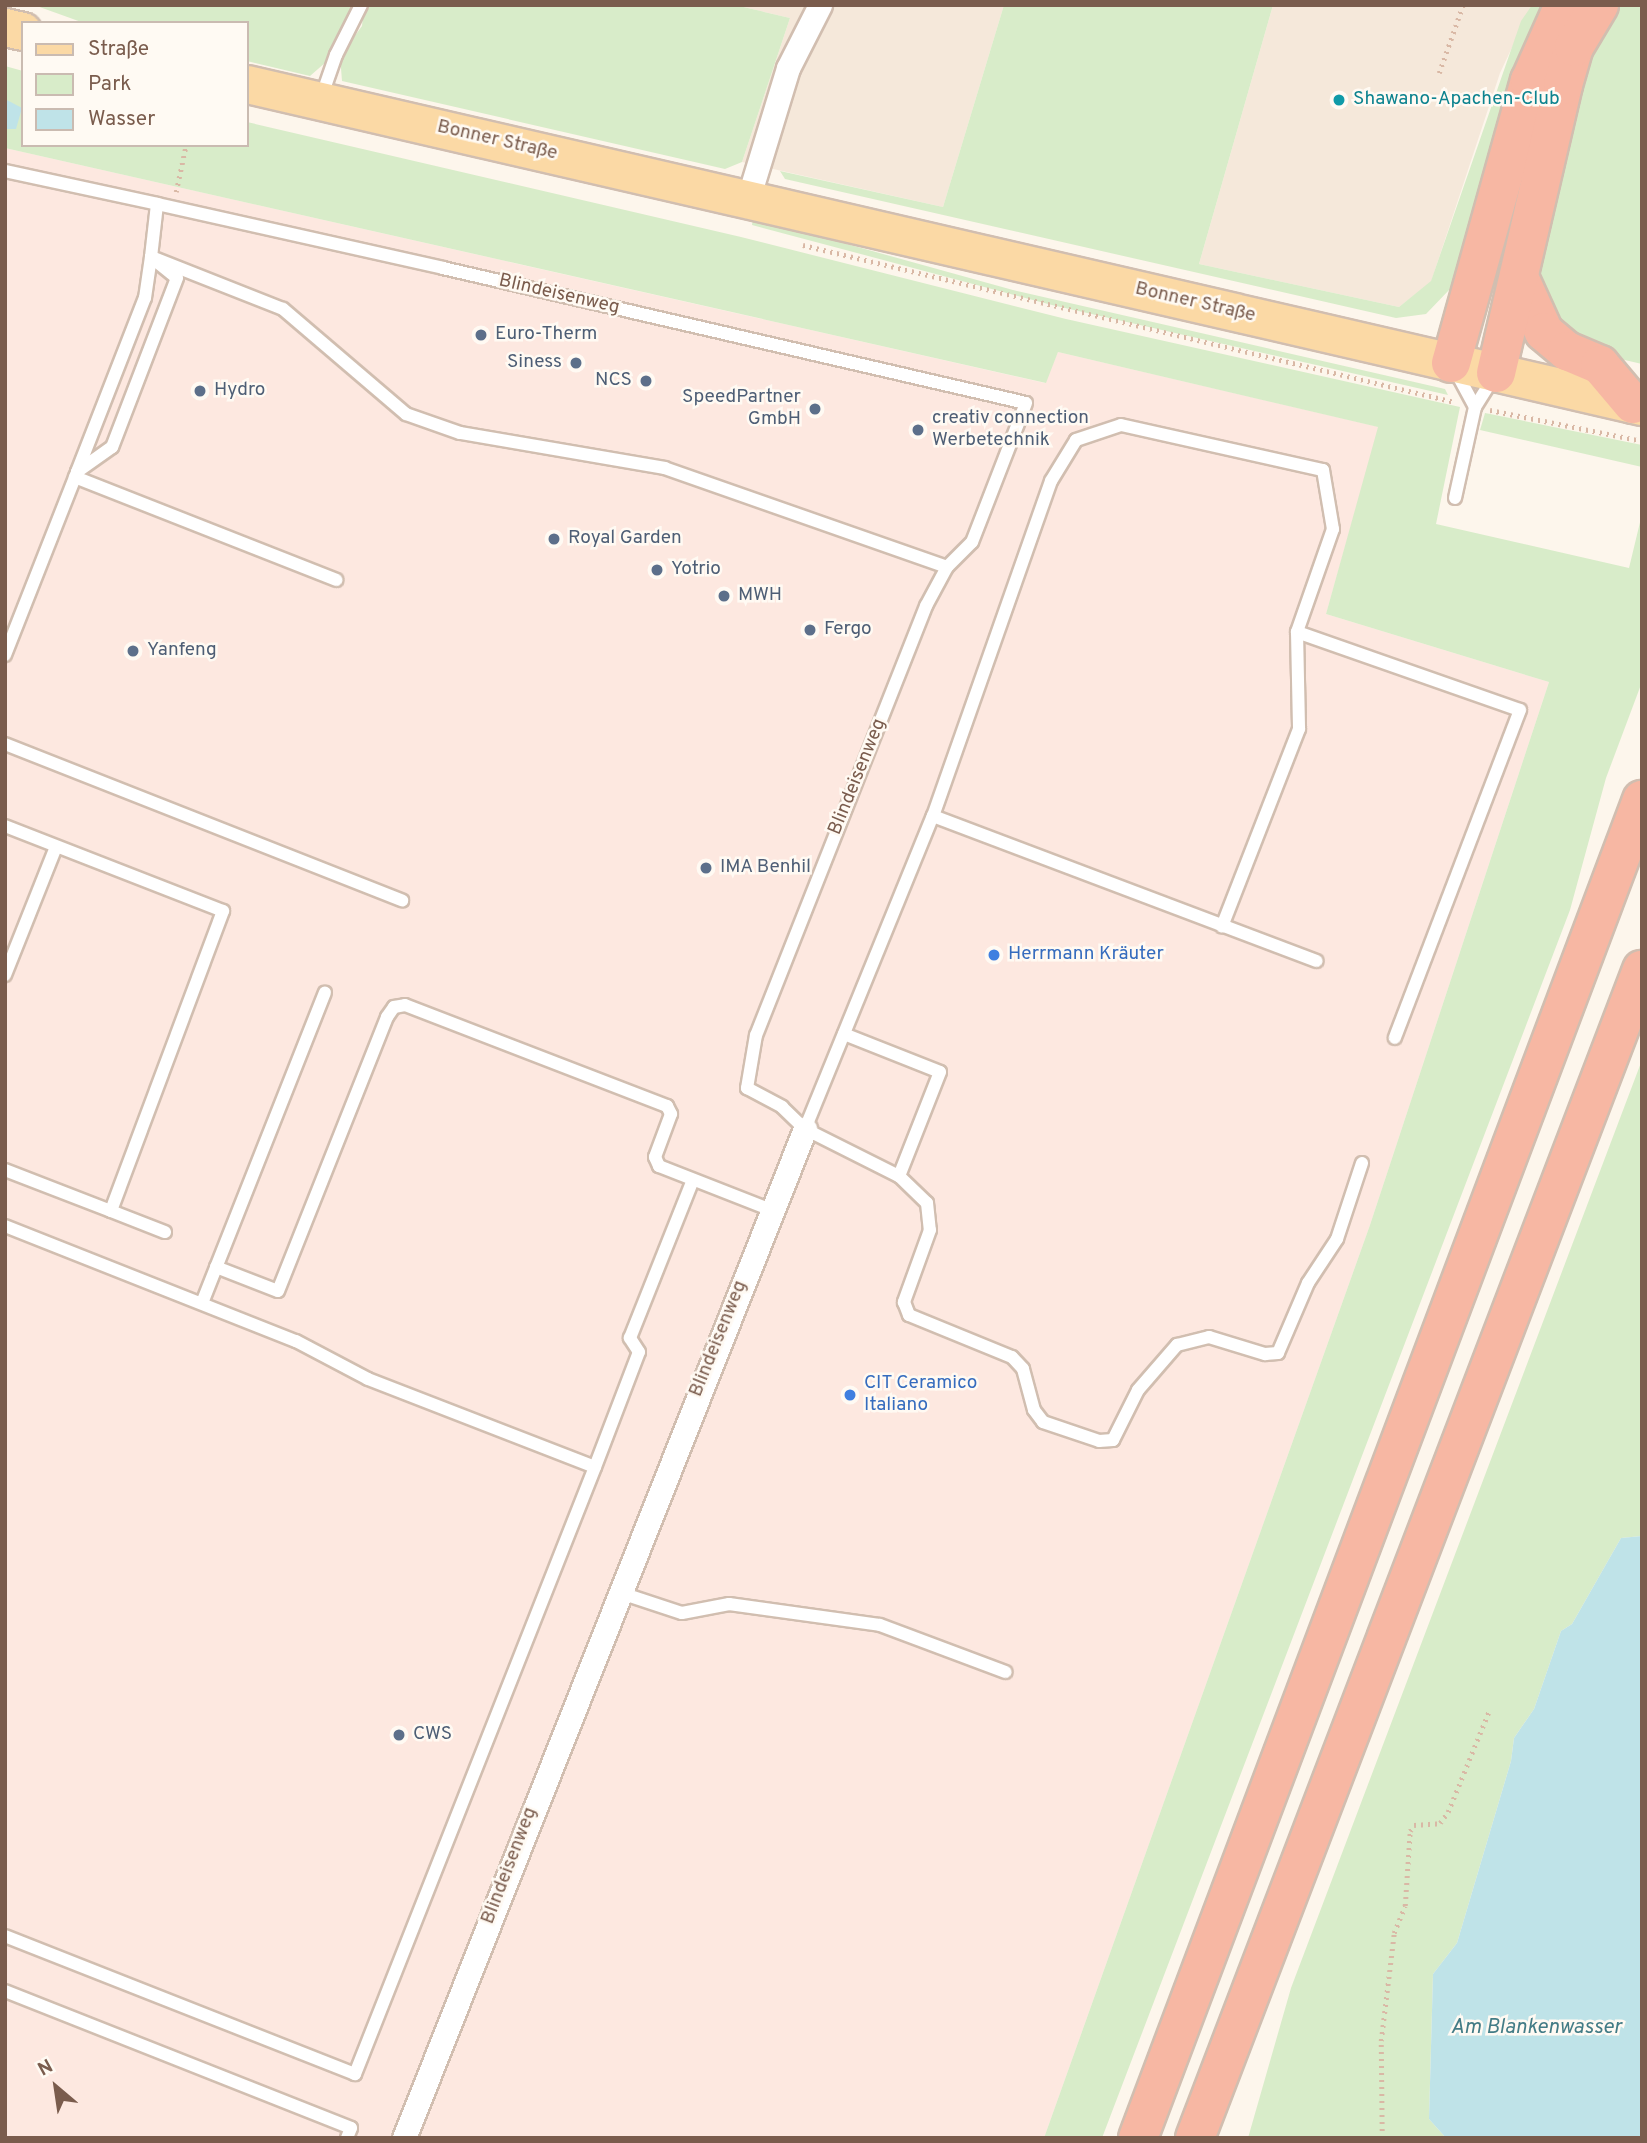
<!DOCTYPE html>
<meta charset="utf-8">
<style>
body{margin:0}
#map{position:relative;width:1647px;height:2143px;overflow:hidden;background:#fdf6ec;font-family:Overpass,sans-serif}
div>[style]{position:absolute}
.residential>*{inset:0;background:#f5e8da}
.commercial>*{inset:0;background:#fde8e0}
.green>*{inset:0;background:#d8ecc9}
.water>*{inset:0;background:#bfe3e8}
.path>*{height:4.5px;margin-top:-2.25px;transform-origin:0;background:repeating-linear-gradient(90deg,#d9b8a5 0 2px,transparent 0 7px)}
.roads{filter:drop-shadow(2px 0 #d1beb0) drop-shadow(-2px 0 #d1beb0) drop-shadow(0 2px #d1beb0) drop-shadow(0 -2px #d1beb0)}
.service>*{height:12px;margin:-6px;padding:0 6px;transform-origin:6px;border-radius:6px;background:#fff}
.minor>*{height:23px;margin:-11.5px;padding:0 11.5px;transform-origin:11.5px;border-radius:11.5px;background:#fff}
.primary>*{height:37px;margin:-18.5px;padding:0 18.5px;transform-origin:18.5px;border-radius:18.5px;background:#fbd9a5}
.motorway>*{height:38px;margin:-19px;padding:0 19px;transform-origin:19px;border-radius:19px;background:#f7b7a3}
.dots>*{width:19px;height:19px;translate:-50% -50%;box-sizing:border-box;border:4px solid #fffaf3;border-radius:50%}
span{translate:-50% -50%;white-space:nowrap;text-align:center;line-height:1.15;-webkit-text-stroke:5px #fffaf3;paint-order:stroke}
.culture-label{font-size:19px;color:#0d838f}
.left{translate:0 -50%;text-align:left}
.street-label{font-size:19px;color:#7a5c4d}
.service-label{font-size:19px;color:#4e5e75}
.right{translate:-100% -50%;text-align:right}
.shop-label{font-size:19px;color:#366cbe}
.water-label{font-size:21px;color:#437c86;font-style:italic}
.frame{position:absolute;inset:0;border:7px solid #7a5c4d;pointer-events:none}
.legend{position:absolute;left:21px;top:21px;width:228px;height:126px;box-sizing:border-box;background:#fffaf3;border:2px solid #cabbb1;margin:0;padding:9px 12px;list-style:none;font-size:21px;color:#7a5c4d}
.legend li{display:flex;align-items:center;gap:14px;height:35px}
.legend b{width:35px;border:2px solid #cabbb1}
.north{position:absolute;left:21px;top:2052px;width:70px;height:70px;-webkit-text-stroke:5px #fffaf3;paint-order:stroke;rotate:331deg;font-size:19px;font-weight:700;line-height:28px;text-align:center;color:#7a5c4d}
.north::after{content:'';display:block;margin:auto;width:24px;height:32px;background:#7a5c4d;clip-path:polygon(50% 0,100% 100%,50% 72%,0 100%)}
</style>
<div id="map">
<div class="residential">
<div style="clip-path:polygon(735px 5px,1004px 5px,943px 207px,742px 162px,790px 18px)"></div>
<div style="clip-path:polygon(1273px 5px,1532px 5px,1500px 73px,1431px 282px,1399px 307px,1199px 264px)"></div>
</div>
<div class="commercial">
<div style="clip-path:polygon(5px 148px,1045px 383px,1058px 352px,1379px 427px,1326px 614px,1549px 682px,1370px 1225px,1044px 2138px,5px 2138px)"></div>
</div>
<div class="green">
<div style="clip-path:polygon(34px 5px,354px 5px,326px 62px,310px 76px,247px 61px,247px 23px,84px 23px)"></div>
<div style="clip-path:polygon(364px 5px,735px 5px,790px 18px,742px 162px,725px 169px,342px 81px,340px 56px,362px 26px)"></div>
<div style="clip-path:polygon(1004px 5px,1273px 5px,1199px 264px,1399px 307px,1431px 281px,1521px 21px,1532px 5px,1550px 5px,1450px 289px,1426px 314px,1396px 318px,785px 179px,780px 171px,943px 207px)"></div>
<div style="clip-path:polygon(1620px 5px,1642px 5px,1642px 364px,1590px 352px,1572px 342px,1535px 280px,1588px 54px)"></div>
<div style="clip-path:polygon(5px 66px,23px 71px,23px 145px,247px 145px,247px 122px,741px 237px,1066px 319px,1460px 407px,1436px 524px,1629px 568px,1642px 514px,1642px 682px,1606px 778px,1570px 910px,1102px 2138px,1044px 2138px,1370px 1225px,1549px 682px,1326px 614px,1378px 427px,1058px 352px,1046px 383px,5px 148px)"></div>
<div style="clip-path:polygon(753px 218px,1013px 290px,1445px 389px,1448px 395px,1052px 305px,752px 225px)"></div>
<div style="clip-path:polygon(1485px 413px,1642px 445px,1642px 467px,1480px 430px)"></div>
<div style="clip-path:polygon(1642px 1060px,1642px 1536px,1621px 1538px,1572px 1624px,1561px 1631px,1534px 1709px,1514px 1738px,1511px 1761px,1457px 1943px,1433px 1974px,1429px 2119px,1446px 2138px,1248px 2138px,1291px 1988px)"></div>
</div>
<div class="water">
<div style="clip-path:polygon(5px 99px,22px 108px,16px 129px,5px 129px)"></div>
<div style="clip-path:polygon(1642px 1536px,1642px 2138px,1446px 2138px,1429px 2119px,1433px 1974px,1457px 1943px,1511px 1761px,1514px 1738px,1534px 1709px,1561px 1631px,1572px 1624px,1621px 1538px)"></div>
</div>
<div class="path">
<div style="left:1439px;top:73px;width:72px;rotate:-70.6deg"></div>
<div style="left:176px;top:192px;width:48px;rotate:-78deg"></div>
<div style="left:803px;top:245px;width:671px;rotate:13.54deg"></div>
<div style="left:1490px;top:410px;width:155px;rotate:11.5deg"></div>
<div style="left:1382px;top:2138px;width:97px;rotate:-90.6deg"></div>
<div style="left:1381px;top:2041px;width:109px;rotate:-83.1deg"></div>
<div style="left:1394px;top:1933px;width:29px;rotate:-68deg"></div>
<div style="left:1405px;top:1906px;width:75px;rotate:-86.2deg"></div>
<div style="left:1410px;top:1831px;width:7px;rotate:-56deg"></div>
<div style="left:1414px;top:1825px;width:26px;rotate:-4deg"></div>
<div style="left:1440px;top:1823px;width:14px;rotate:-54deg"></div>
<div style="left:1448px;top:1812px;width:109px;rotate:-67.9deg"></div>
</div>
<div class="roads">
<div class="service">
<div style="left:321px;top:98px;width:46px;rotate:-70.8deg"></div>
<div style="left:336px;top:55px;width:56px;rotate:-63.4deg"></div>
<div style="left:5px;top:171px;width:156px;rotate:12.2deg"></div>
<div style="left:157px;top:204px;width:293px;rotate:12.6deg"></div>
<div style="left:443px;top:268px;width:598px;rotate:13.04deg"></div>
<div style="left:1026px;top:403px;width:149px;rotate:111.2deg"></div>
<div style="left:972px;top:542px;width:35px;rotate:135deg"></div>
<div style="left:947px;top:567px;width:299px;rotate:-160.7deg"></div>
<div style="left:665px;top:468px;width:208px;rotate:-170.3deg"></div>
<div style="left:460px;top:433px;width:57px;rotate:-160.6deg"></div>
<div style="left:406px;top:414px;width:162px;rotate:-139.5deg"></div>
<div style="left:283px;top:309px;width:142px;rotate:-158.5deg"></div>
<div style="left:151px;top:257px;width:53px;rotate:-83.5deg"></div>
<div style="left:1455px;top:370px;width:42px;rotate:61.6deg"></div>
<div style="left:75px;top:477px;width:281px;rotate:21.5deg"></div>
<div style="left:1455px;top:498px;width:93px;rotate:-77.6deg"></div>
<div style="left:1475px;top:407px;width:36px;rotate:-58deg"></div>
<div style="left:947px;top:567px;width:44px;rotate:118.3deg"></div>
<div style="left:926px;top:606px;width:461px;rotate:111.6deg"></div>
<div style="left:756px;top:1035px;width:54px;rotate:99.6deg"></div>
<div style="left:747px;top:1088px;width:40px;rotate:28deg"></div>
<div style="left:782px;top:1107px;width:32px;rotate:44deg"></div>
<div style="left:805px;top:1129px;width:105px;rotate:26.6deg"></div>
<div style="left:899px;top:1176px;width:39px;rotate:44deg"></div>
<div style="left:927px;top:1203px;width:27px;rotate:84deg"></div>
<div style="left:930px;top:1230px;width:77px;rotate:109.9deg"></div>
<div style="left:904px;top:1302px;width:14px;rotate:69deg"></div>
<div style="left:909px;top:1315px;width:111px;rotate:22.2deg"></div>
<div style="left:1012px;top:1357px;width:16px;rotate:47deg"></div>
<div style="left:1023px;top:1369px;width:42px;rotate:75deg"></div>
<div style="left:1034px;top:1410px;width:15px;rotate:53deg"></div>
<div style="left:1043px;top:1422px;width:59px;rotate:18.7deg"></div>
<div style="left:1099px;top:1441px;width:14px;rotate:-4deg"></div>
<div style="left:1113px;top:1440px;width:56px;rotate:-63.4deg"></div>
<div style="left:1138px;top:1390px;width:60px;rotate:-49.1deg"></div>
<div style="left:1177px;top:1345px;width:33px;rotate:-14deg"></div>
<div style="left:1209px;top:1337px;width:59px;rotate:16.9deg"></div>
<div style="left:1265px;top:1354px;width:13px;rotate:-4deg"></div>
<div style="left:1278px;top:1353px;width:76px;rotate:-66.8deg"></div>
<div style="left:1308px;top:1283px;width:53px;rotate:-56.6deg"></div>
<div style="left:1337px;top:1239px;width:80px;rotate:-71.8deg"></div>
<div style="left:1297px;top:632px;width:236px;rotate:19.3deg"></div>
<div style="left:1520px;top:710px;width:351px;rotate:110.9deg"></div>
<div style="left:5px;top:655px;width:197px;rotate:-68.5deg"></div>
<div style="left:77px;top:472px;width:187px;rotate:-68.7deg"></div>
<div style="left:145px;top:298px;width:41px;rotate:-81.7deg"></div>
<div style="left:151px;top:257px;width:33px;rotate:39deg"></div>
<div style="left:177px;top:278px;width:181px;rotate:111deg"></div>
<div style="left:112px;top:447px;width:43px;rotate:144.5deg"></div>
<div style="left:5px;top:744px;width:427px;rotate:21.5deg"></div>
<div style="left:933px;top:816px;width:410px;rotate:20.7deg"></div>
<div style="left:5px;top:826px;width:234px;rotate:21.3deg"></div>
<div style="left:223px;top:911px;width:320px;rotate:110.5deg"></div>
<div style="left:111px;top:1211px;width:114px;rotate:-158.9deg"></div>
<div style="left:5px;top:975px;width:138px;rotate:-68.3deg"></div>
<div style="left:844px;top:1034px;width:103px;rotate:21.6deg"></div>
<div style="left:940px;top:1072px;width:112px;rotate:111.5deg"></div>
<div style="left:805px;top:1129px;width:338px;rotate:-67.8deg"></div>
<div style="left:933px;top:816px;width:355px;rotate:-70.6deg"></div>
<div style="left:1051px;top:481px;width:48px;rotate:-58.6deg"></div>
<div style="left:1076px;top:440px;width:47px;rotate:-18.4deg"></div>
<div style="left:1121px;top:425px;width:207px;rotate:12.6deg"></div>
<div style="left:1323px;top:470px;width:60px;rotate:80.4deg"></div>
<div style="left:1333px;top:529px;width:109px;rotate:109.3deg"></div>
<div style="left:1297px;top:632px;width:97px;rotate:88.8deg"></div>
<div style="left:1299px;top:729px;width:212px;rotate:111.3deg"></div>
<div style="left:111px;top:1211px;width:58px;rotate:21.3deg"></div>
<div style="left:5px;top:1226px;width:313px;rotate:21.6deg"></div>
<div style="left:296px;top:1341px;width:81px;rotate:27.8deg"></div>
<div style="left:368px;top:1379px;width:243px;rotate:21.2deg"></div>
<div style="left:595px;top:1467px;width:653px;rotate:111.57deg"></div>
<div style="left:355px;top:2074px;width:376px;rotate:-158.5deg"></div>
<div style="left:216px;top:1267px;width:66px;rotate:21.2deg"></div>
<div style="left:278px;top:1291px;width:295px;rotate:-68.3deg"></div>
<div style="left:387px;top:1017px;width:12px;rotate:-55deg"></div>
<div style="left:394px;top:1007px;width:11px;rotate:-10deg"></div>
<div style="left:405px;top:1005px;width:281px;rotate:21.1deg"></div>
<div style="left:667px;top:1106px;width:9px;rotate:63deg"></div>
<div style="left:671px;top:1114px;width:46px;rotate:110.4deg"></div>
<div style="left:655px;top:1157px;width:10px;rotate:66deg"></div>
<div style="left:659px;top:1166px;width:120px;rotate:21.4deg"></div>
<div style="left:202px;top:1303px;width:334px;rotate:-68.4deg"></div>
<div style="left:595px;top:1467px;width:123px;rotate:-69.1deg"></div>
<div style="left:639px;top:1352px;width:17px;rotate:-123deg"></div>
<div style="left:630px;top:1338px;width:170px;rotate:-68.3deg"></div>
<div style="left:618px;top:1592px;width:67px;rotate:18.2deg"></div>
<div style="left:682px;top:1613px;width:48px;rotate:-10.8deg"></div>
<div style="left:729px;top:1604px;width:152px;rotate:7.9deg"></div>
<div style="left:880px;top:1625px;width:134px;rotate:20.5deg"></div>
<div style="left:5px;top:1991px;width:372px;rotate:21.6deg"></div>
<div style="left:351px;top:2128px;width:11px;rotate:112deg"></div>
</div>
<div class="minor">
<div style="left:748px;top:199px;width:137px;rotate:-73deg"></div>
<div style="left:788px;top:68px;width:71px;rotate:-63.1deg"></div>
<div style="left:404px;top:2138px;width:1086px;rotate:-68.33deg"></div>
</div>
<div class="primary">
<div style="left:5px;top:27px;width:18px;rotate:13deg"></div>
<div style="left:247px;top:84px;width:1432px;rotate:13deg"></div>
</div>
<div class="motorway">
<div style="left:1519px;top:277px;width:60px;rotate:65.6deg"></div>
<div style="left:1544px;top:332px;width:30px;rotate:40deg"></div>
<div style="left:1567px;top:351px;width:36px;rotate:23deg"></div>
<div style="left:1600px;top:365px;width:51px;rotate:49.8deg"></div>
<div style="left:1451px;top:363px;width:293px;rotate:-74.4deg"></div>
<div style="left:1530px;top:81px;width:83px;rotate:-65.9deg"></div>
<div style="left:1496px;top:373px;width:296px;rotate:-76.9deg"></div>
<div style="left:1563px;top:85px;width:40px;rotate:-74deg"></div>
<div style="left:1574px;top:47px;width:49px;rotate:-59.2deg"></div>
<div style="left:1138px;top:2138px;width:1430px;rotate:-69.36deg"></div>
<div style="left:1195px;top:2138px;width:1251px;rotate:-69.06deg"></div>
</div>
</div>
<div class="dots">
<div style="left:1339px;top:100px;background:#0f9aa8"></div>
<div style="left:481px;top:335px;background:#5c6f8a"></div>
<div style="left:576px;top:363px;background:#5c6f8a"></div>
<div style="left:646px;top:381px;background:#5c6f8a"></div>
<div style="left:200px;top:391px;background:#5c6f8a"></div>
<div style="left:815px;top:409px;background:#5c6f8a"></div>
<div style="left:918px;top:430px;background:#5c6f8a"></div>
<div style="left:554px;top:539px;background:#5c6f8a"></div>
<div style="left:657px;top:570px;background:#5c6f8a"></div>
<div style="left:724px;top:596px;background:#5c6f8a"></div>
<div style="left:810px;top:630px;background:#5c6f8a"></div>
<div style="left:133px;top:651px;background:#5c6f8a"></div>
<div style="left:706px;top:868px;background:#5c6f8a"></div>
<div style="left:994px;top:955px;background:#3f7fe0"></div>
<div style="left:850px;top:1395px;background:#3f7fe0"></div>
<div style="left:399px;top:1735px;background:#5c6f8a"></div>
</div>
<div class="culture-label">
<span class="left" style="left:1353px;top:100px">Shawano-Apachen-Club</span>
</div>
<div class="street-label">
<span style="left:497px;top:141px;rotate:13deg">Bonner Straße</span>
<span style="left:559px;top:295px;rotate:13deg">Blindeisenweg</span>
<span style="left:1195px;top:303px;rotate:13deg">Bonner Straße</span>
<span style="left:858px;top:777px;rotate:-68deg">Blindeisenweg</span>
<span style="left:719px;top:1339px;rotate:-68deg">Blindeisenweg</span>
<span style="left:510px;top:1866px;rotate:-69deg">Blindeisenweg</span>
</div>
<div class="service-label">
<span class="left" style="left:495px;top:335px">Euro-Therm</span>
<span class="right" style="left:562px;top:363px">Siness</span>
<span class="right" style="left:632px;top:381px">NCS</span>
<span class="left" style="left:214px;top:391px">Hydro</span>
<span class="right" style="left:801px;top:409px">SpeedPartner<br>GmbH</span>
<span class="left" style="left:932px;top:430px">creativ connection<br>Werbetechnik</span>
<span class="left" style="left:568px;top:539px">Royal Garden</span>
<span class="left" style="left:671px;top:570px">Yotrio</span>
<span class="left" style="left:738px;top:596px">MWH</span>
<span class="left" style="left:824px;top:630px">Fergo</span>
<span class="left" style="left:147px;top:651px">Yanfeng</span>
<span class="left" style="left:720px;top:868px">IMA Benhil</span>
<span class="left" style="left:413px;top:1735px">CWS</span>
</div>
<div class="shop-label">
<span class="left" style="left:1008px;top:955px">Herrmann Kräuter</span>
<span class="left" style="left:864px;top:1395px">CIT Ceramico<br>Italiano</span>
</div>
<div class="water-label">
<span style="left:1536px;top:2028px">Am Blankenwasser</span>
</div>
<div class="frame"></div>
<ul class="legend">
<li><b style="height:9px;background:#fbd9a5"></b>Straße</li>
<li><b style="height:19px;background:#d8ecc9"></b>Park</li>
<li><b style="height:19px;background:#bfe3e8"></b>Wasser</li>
</ul>
<div class="north">N</div>
</div>
